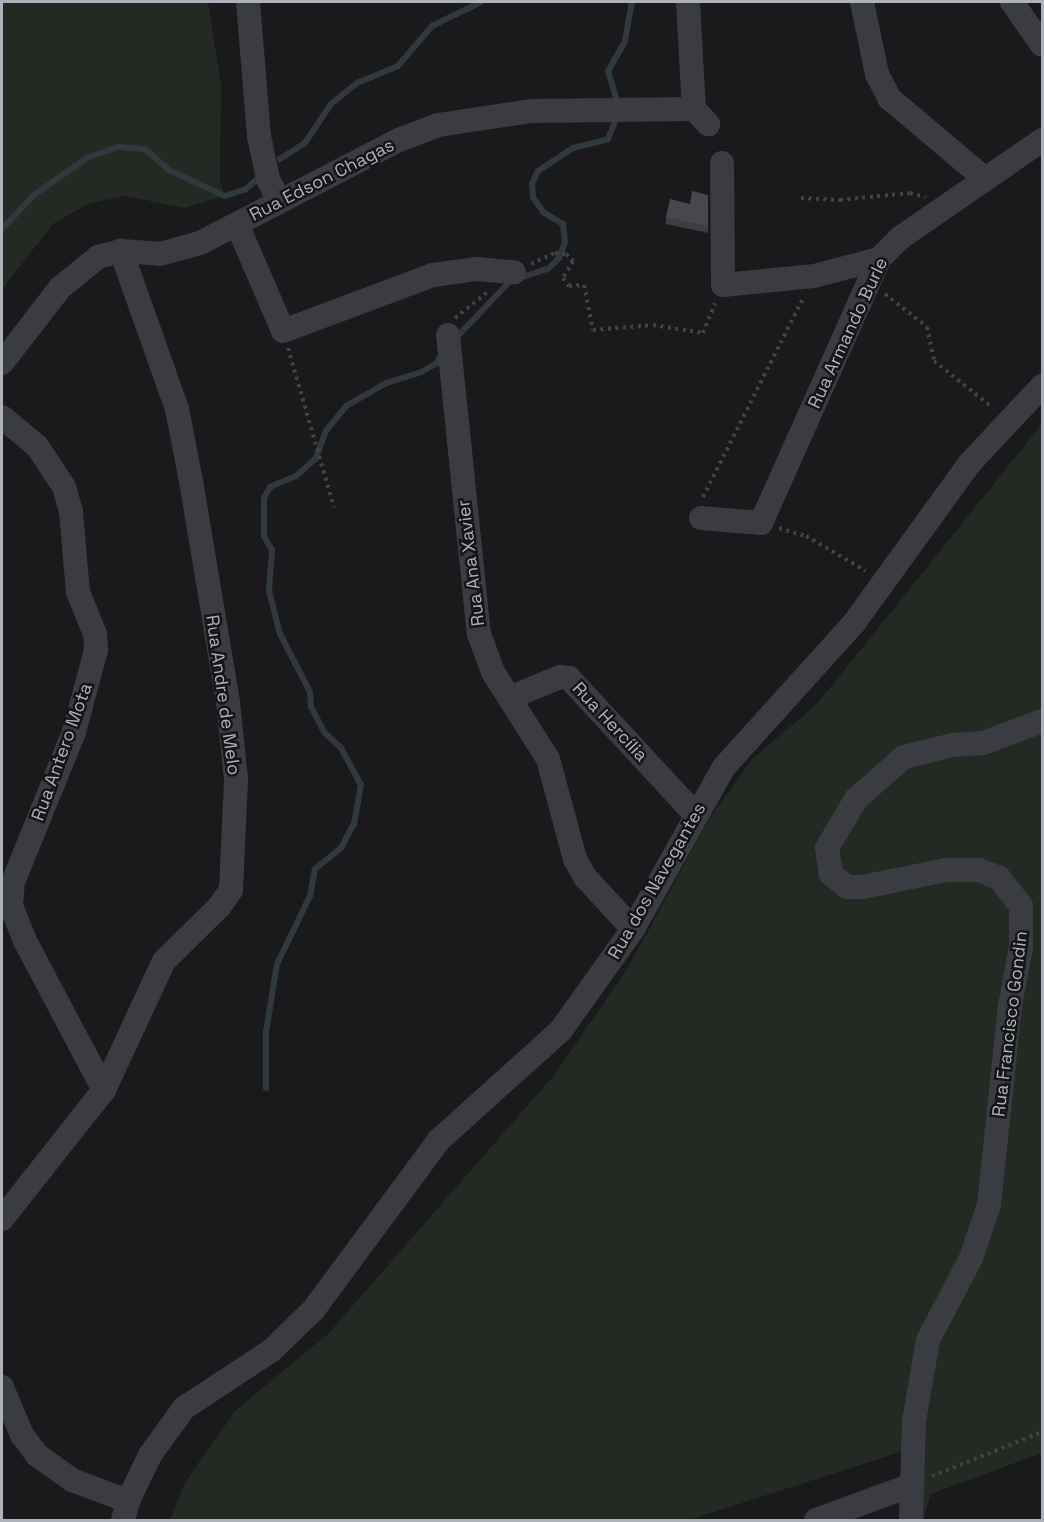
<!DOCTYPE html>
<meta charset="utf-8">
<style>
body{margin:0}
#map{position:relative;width:1044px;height:1522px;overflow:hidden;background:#1a1a1c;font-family:"Space Grotesk",sans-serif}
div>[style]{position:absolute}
.green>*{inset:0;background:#222a23}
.stream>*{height:6px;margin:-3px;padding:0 3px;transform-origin:3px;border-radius:3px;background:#31393f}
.path>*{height:4px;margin-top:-2px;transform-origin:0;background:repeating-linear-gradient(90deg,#414348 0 3px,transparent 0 7.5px)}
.minor>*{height:24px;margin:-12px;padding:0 12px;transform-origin:12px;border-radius:12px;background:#3b3c41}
.wall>*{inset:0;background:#3d3e41}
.building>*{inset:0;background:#47484c}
span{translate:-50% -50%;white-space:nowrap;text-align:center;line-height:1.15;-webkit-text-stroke:5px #151517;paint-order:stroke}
.street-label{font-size:18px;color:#adb2ba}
.frame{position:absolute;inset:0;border:3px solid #adb2ba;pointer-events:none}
</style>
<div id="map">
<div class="green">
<div style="clip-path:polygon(2px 2px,208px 2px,221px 85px,220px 181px,225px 196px,184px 208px,126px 196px,90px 203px,53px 224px,2px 289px)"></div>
<div style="clip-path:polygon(1042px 424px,1042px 1453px,931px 1494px,923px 1520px,919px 1520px,916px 1447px,689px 1520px,170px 1520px,185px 1482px,236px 1410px,329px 1333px,555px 1074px,629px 966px,709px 819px,752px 759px,817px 704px)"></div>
</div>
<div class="stream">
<div style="left:618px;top:104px;width:34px;rotate:-107deg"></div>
<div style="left:608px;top:71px;width:34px;rotate:-60deg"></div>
<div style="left:625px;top:41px;width:40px;rotate:-80deg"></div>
<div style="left:280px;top:159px;width:30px;rotate:-33deg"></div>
<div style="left:305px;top:143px;width:47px;rotate:-56.3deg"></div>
<div style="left:331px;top:104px;width:33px;rotate:-39deg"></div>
<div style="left:357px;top:83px;width:44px;rotate:-22.5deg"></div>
<div style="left:398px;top:66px;width:52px;rotate:-49.6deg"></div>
<div style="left:432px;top:26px;width:55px;rotate:-26.1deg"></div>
<div style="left:2px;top:229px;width:47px;rotate:-46.7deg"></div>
<div style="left:34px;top:195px;width:65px;rotate:-34.9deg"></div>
<div style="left:87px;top:158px;width:33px;rotate:-20deg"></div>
<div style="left:118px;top:147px;width:27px;rotate:4deg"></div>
<div style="left:145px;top:149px;width:32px;rotate:41deg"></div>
<div style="left:169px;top:170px;width:62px;rotate:24.9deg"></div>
<div style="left:225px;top:196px;width:22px;rotate:-18deg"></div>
<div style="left:246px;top:189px;width:15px;rotate:-42deg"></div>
<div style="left:456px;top:338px;width:79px;rotate:-46.5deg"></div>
<div style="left:510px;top:281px;width:40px;rotate:-18deg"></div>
<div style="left:548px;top:269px;width:16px;rotate:-45deg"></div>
<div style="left:559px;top:258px;width:17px;rotate:-69deg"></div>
<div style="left:565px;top:242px;width:18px;rotate:-96deg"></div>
<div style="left:563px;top:224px;width:23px;rotate:-149deg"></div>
<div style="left:543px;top:212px;width:18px;rotate:-124deg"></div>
<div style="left:533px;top:197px;width:14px;rotate:-94deg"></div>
<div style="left:532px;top:183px;width:13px;rotate:-63deg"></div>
<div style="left:538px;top:171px;width:42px;rotate:-33.3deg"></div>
<div style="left:573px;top:148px;width:36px;rotate:-14deg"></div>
<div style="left:608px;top:139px;width:24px;rotate:-68deg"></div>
<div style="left:266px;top:1088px;width:56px;rotate:-90deg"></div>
<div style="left:266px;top:1032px;width:69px;rotate:-80.8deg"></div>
<div style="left:277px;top:964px;width:76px;rotate:-64.1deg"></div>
<div style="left:310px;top:896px;width:27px;rotate:-80deg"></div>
<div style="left:315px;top:869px;width:33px;rotate:-39deg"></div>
<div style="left:341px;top:848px;width:27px;rotate:-62deg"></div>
<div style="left:354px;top:824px;width:40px;rotate:-80deg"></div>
<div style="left:361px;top:785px;width:42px;rotate:-118.4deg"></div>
<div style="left:341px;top:748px;width:23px;rotate:-137deg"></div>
<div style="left:324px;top:732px;width:28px;rotate:-117deg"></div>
<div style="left:311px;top:707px;width:15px;rotate:-94deg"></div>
<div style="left:310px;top:692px;width:65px;rotate:-117.3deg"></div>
<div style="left:280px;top:634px;width:44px;rotate:-104.3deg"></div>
<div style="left:269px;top:591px;width:41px;rotate:-85.8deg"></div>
<div style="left:272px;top:550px;width:16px;rotate:-120deg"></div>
<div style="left:264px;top:536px;width:38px;rotate:-90deg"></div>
<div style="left:264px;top:498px;width:13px;rotate:-61deg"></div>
<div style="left:270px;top:487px;width:28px;rotate:-23deg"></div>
<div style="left:296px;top:476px;width:27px;rotate:-42deg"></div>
<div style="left:316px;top:458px;width:29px;rotate:-70deg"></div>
<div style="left:326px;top:431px;width:32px;rotate:-51deg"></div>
<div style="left:346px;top:406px;width:46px;rotate:-29.9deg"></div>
<div style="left:386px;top:383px;width:37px;rotate:-17deg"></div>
<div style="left:421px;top:372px;width:18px;rotate:-29deg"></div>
<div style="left:437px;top:363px;width:10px;rotate:-66deg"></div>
</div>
<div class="path">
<div style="left:801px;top:198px;width:39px;rotate:3deg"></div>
<div style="left:840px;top:200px;width:70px;rotate:-5.7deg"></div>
<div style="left:910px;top:193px;width:16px;rotate:15deg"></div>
<div style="left:531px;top:264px;width:26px;rotate:-25deg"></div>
<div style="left:555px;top:253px;width:11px;rotate:5deg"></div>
<div style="left:566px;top:254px;width:10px;rotate:45deg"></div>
<div style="left:573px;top:261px;width:20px;rotate:120deg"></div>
<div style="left:563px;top:278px;width:10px;rotate:53deg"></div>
<div style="left:569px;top:286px;width:15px;rotate:-4deg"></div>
<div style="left:584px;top:285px;width:46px;rotate:78.7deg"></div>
<div style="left:593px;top:330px;width:60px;rotate:-4.8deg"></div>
<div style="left:653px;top:325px;width:51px;rotate:9.1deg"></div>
<div style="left:703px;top:333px;width:32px;rotate:-68deg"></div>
<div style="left:885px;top:294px;width:53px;rotate:38.2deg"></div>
<div style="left:927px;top:327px;width:35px;rotate:78deg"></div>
<div style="left:934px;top:361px;width:75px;rotate:38.5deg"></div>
<div style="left:455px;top:318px;width:43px;rotate:-38.5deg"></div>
<div style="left:288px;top:348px;width:166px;rotate:73.9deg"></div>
<div style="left:703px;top:497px;width:223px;rotate:-63.3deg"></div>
<div style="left:779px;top:528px;width:28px;rotate:17deg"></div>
<div style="left:806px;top:536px;width:69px;rotate:30.3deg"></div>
<div style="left:932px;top:1476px;width:118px;rotate:-21.8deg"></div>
</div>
<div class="minor">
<div style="left:248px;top:2px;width:134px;rotate:85.3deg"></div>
<div style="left:259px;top:136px;width:44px;rotate:78.2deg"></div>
<div style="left:268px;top:179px;width:25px;rotate:63deg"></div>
<div style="left:688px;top:2px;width:107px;rotate:86.8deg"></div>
<div style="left:694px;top:109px;width:21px;rotate:47deg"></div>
<div style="left:862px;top:2px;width:74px;rotate:78.2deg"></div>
<div style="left:877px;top:74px;width:27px;rotate:63deg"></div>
<div style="left:889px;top:98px;width:124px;rotate:40.1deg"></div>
<div style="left:1012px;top:2px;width:52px;rotate:55.1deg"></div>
<div style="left:722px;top:163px;width:122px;rotate:89.5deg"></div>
<div style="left:723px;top:285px;width:91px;rotate:-5.6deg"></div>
<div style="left:814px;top:276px;width:67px;rotate:-14.7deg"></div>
<div style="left:237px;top:224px;width:116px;rotate:66.7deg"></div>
<div style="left:283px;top:331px;width:160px;rotate:-20.5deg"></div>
<div style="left:433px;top:275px;width:43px;rotate:-7.9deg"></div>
<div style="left:476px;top:269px;width:38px;rotate:5deg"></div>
<div style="left:448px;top:335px;width:301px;rotate:84.1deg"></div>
<div style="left:479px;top:634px;width:40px;rotate:69.8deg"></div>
<div style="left:493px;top:672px;width:103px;rotate:57.7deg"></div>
<div style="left:548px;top:759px;width:104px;rotate:74.9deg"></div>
<div style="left:575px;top:859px;width:21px;rotate:61deg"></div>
<div style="left:585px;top:877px;width:71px;rotate:47.3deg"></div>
<div style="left:2px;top:363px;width:95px;rotate:-52.3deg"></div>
<div style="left:60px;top:288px;width:49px;rotate:-39.2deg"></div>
<div style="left:98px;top:257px;width:24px;rotate:-15deg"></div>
<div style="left:121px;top:251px;width:39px;rotate:4deg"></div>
<div style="left:160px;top:254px;width:41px;rotate:-15.4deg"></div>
<div style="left:200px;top:243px;width:224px;rotate:-27.4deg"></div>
<div style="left:399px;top:140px;width:42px;rotate:-21deg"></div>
<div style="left:438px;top:125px;width:95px;rotate:-8.5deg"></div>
<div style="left:532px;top:111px;width:162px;rotate:-0.7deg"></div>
<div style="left:2px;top:417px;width:45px;rotate:39.6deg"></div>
<div style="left:37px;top:446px;width:49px;rotate:56.6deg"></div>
<div style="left:64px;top:487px;width:25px;rotate:74deg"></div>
<div style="left:71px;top:511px;width:81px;rotate:85.1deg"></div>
<div style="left:78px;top:592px;width:45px;rotate:68deg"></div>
<div style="left:95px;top:634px;width:16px;rotate:86deg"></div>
<div style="left:96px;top:650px;width:85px;rotate:105deg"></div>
<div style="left:74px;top:732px;width:162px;rotate:112.1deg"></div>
<div style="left:13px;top:882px;width:24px;rotate:95deg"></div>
<div style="left:11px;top:906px;width:35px;rotate:68deg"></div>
<div style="left:24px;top:939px;width:171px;rotate:62.1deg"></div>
<div style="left:701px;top:518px;width:60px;rotate:4.8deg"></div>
<div style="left:761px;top:523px;width:289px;rotate:-65.9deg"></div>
<div style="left:879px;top:259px;width:30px;rotate:-45deg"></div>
<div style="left:900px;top:238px;width:173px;rotate:-34.6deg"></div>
<div style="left:509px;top:698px;width:55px;rotate:-22.4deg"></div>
<div style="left:560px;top:677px;width:9px;rotate:6deg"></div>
<div style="left:569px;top:678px;width:185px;rotate:47.2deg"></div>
<div style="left:2px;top:1219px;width:164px;rotate:-51.7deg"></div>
<div style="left:104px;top:1090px;width:142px;rotate:-65.1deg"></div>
<div style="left:164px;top:961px;width:77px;rotate:-44.5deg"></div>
<div style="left:219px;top:907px;width:21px;rotate:-55deg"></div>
<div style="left:231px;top:890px;width:111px;rotate:-87.4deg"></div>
<div style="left:236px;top:779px;width:77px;rotate:-95.9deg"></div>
<div style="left:228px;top:702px;width:229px;rotate:-99.5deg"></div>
<div style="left:190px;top:476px;width:68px;rotate:-101deg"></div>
<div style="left:177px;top:409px;width:168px;rotate:-109.5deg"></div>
<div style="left:2px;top:1387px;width:52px;rotate:67.4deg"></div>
<div style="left:22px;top:1435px;width:25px;rotate:53deg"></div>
<div style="left:37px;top:1455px;width:43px;rotate:35.5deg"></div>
<div style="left:72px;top:1480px;width:60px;rotate:20.6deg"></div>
<div style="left:123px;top:1520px;width:20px;rotate:-75deg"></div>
<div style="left:128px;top:1501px;width:51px;rotate:-64.4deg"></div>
<div style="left:150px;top:1455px;width:58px;rotate:-54.1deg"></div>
<div style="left:184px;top:1408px;width:105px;rotate:-33.4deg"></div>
<div style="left:272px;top:1350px;width:59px;rotate:-44.3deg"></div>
<div style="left:314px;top:1309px;width:210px;rotate:-53.5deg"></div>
<div style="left:439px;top:1140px;width:164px;rotate:-42deg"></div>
<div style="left:561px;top:1030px;width:124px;rotate:-54.5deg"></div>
<div style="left:633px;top:929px;width:186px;rotate:-60.7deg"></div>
<div style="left:724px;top:767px;width:194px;rotate:-47.9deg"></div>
<div style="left:854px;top:623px;width:196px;rotate:-54.1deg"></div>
<div style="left:969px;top:464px;width:107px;rotate:-46.9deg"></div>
<div style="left:816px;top:1520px;width:102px;rotate:-20deg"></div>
<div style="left:911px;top:1520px;width:99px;rotate:-88.3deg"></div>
<div style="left:914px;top:1421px;width:82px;rotate:-80.2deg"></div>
<div style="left:928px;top:1340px;width:93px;rotate:-62.3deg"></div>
<div style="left:971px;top:1258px;width:56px;rotate:-71.2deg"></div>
<div style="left:989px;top:1205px;width:200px;rotate:-84deg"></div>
<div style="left:1010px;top:1006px;width:60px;rotate:-79.4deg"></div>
<div style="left:1021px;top:947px;width:41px;rotate:-90deg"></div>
<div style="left:1021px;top:906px;width:36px;rotate:-128deg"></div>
<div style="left:999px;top:878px;width:22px;rotate:-158deg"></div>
<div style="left:979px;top:870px;width:33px;rotate:180deg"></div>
<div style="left:946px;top:870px;width:85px;rotate:168.4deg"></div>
<div style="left:863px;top:887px;width:16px;rotate:180deg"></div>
<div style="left:847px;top:887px;width:21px;rotate:-141deg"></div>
<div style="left:831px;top:874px;width:26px;rotate:-99deg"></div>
<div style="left:827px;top:848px;width:57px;rotate:-59.4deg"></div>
<div style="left:856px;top:799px;width:64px;rotate:-41.2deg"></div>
<div style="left:904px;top:757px;width:50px;rotate:-13.8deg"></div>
<div style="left:953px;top:745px;width:30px;rotate:-4deg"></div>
<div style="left:983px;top:743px;width:63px;rotate:-20.4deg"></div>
</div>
<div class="wall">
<div style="clip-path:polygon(708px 195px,708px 233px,666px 224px,666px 217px)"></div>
</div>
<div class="building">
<div style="clip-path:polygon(692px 191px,708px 195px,708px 226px,666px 217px,670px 199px,690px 204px)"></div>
</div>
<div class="street-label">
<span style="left:322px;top:180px;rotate:-27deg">Rua Edson Chagas</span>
<span style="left:848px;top:333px;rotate:-65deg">Rua Armando Burle</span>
<span style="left:471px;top:563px;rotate:-97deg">Rua Ana Xavier</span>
<span style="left:223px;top:695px;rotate:82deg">Rua Andre de Melo</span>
<span style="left:610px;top:722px;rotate:47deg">Rua Hercília</span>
<span style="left:62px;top:752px;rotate:-70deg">Rua Antero Mota</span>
<span style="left:657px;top:881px;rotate:-60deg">Rua dos Navegantes</span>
<span style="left:1010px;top:1024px;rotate:-83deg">Rua Francisco Gondin</span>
</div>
<div class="frame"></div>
</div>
